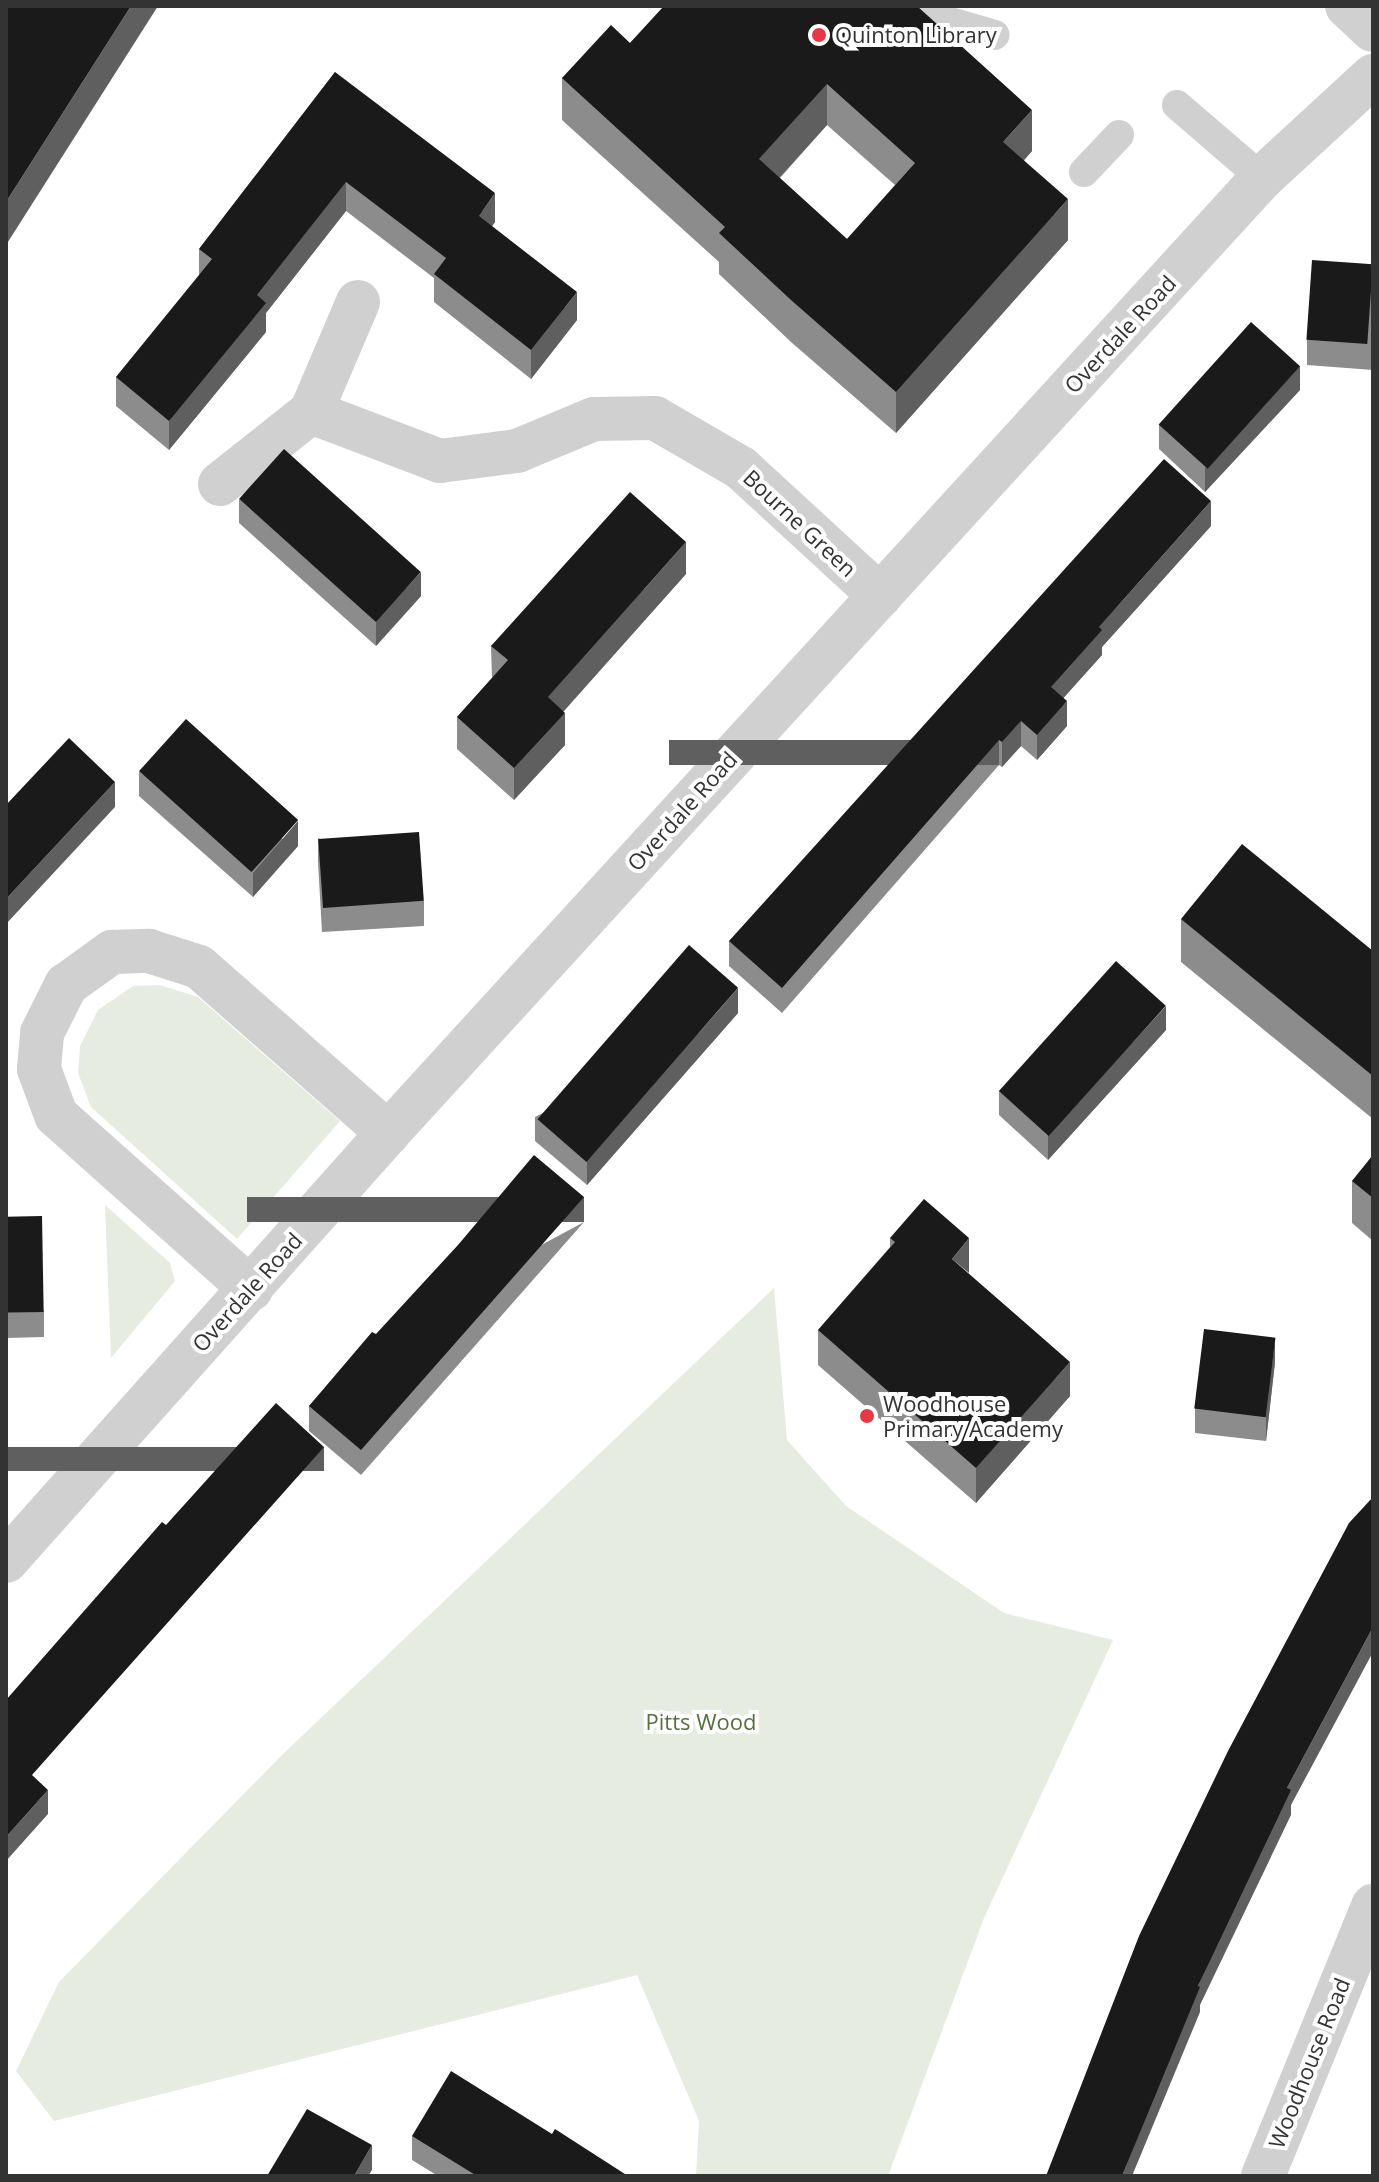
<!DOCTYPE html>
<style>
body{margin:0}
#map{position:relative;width:1379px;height:2182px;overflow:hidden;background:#fff;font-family:"Open Sans",sans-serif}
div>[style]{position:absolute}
.green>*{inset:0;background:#e6ecdf}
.service>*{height:30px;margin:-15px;padding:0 15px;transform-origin:15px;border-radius:15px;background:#d0d0d0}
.minor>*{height:44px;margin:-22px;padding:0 22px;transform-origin:22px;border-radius:22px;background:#d0d0d0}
.tertiary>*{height:44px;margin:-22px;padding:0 22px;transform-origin:22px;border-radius:22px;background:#d0d0d0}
.wall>*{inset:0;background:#8c8c8c}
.shaded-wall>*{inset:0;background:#5f5f5f;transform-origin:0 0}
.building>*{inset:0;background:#1a1a1a;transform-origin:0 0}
.dots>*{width:22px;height:22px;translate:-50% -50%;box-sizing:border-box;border:4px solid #fff;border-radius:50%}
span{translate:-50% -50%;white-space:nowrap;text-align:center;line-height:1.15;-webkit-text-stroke:8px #fff;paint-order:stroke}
.poi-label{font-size:22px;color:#333}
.left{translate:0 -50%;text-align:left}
.street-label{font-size:22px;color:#333}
.park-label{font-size:22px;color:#56703f}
.frame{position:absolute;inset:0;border:8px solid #333;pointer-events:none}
</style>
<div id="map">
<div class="green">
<div style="clip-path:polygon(160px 985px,198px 997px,340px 1121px,237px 1239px,91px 1107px,78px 1073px,80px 1046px,98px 1010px,133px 986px)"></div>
<div style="clip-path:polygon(105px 1205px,170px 1263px,175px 1281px,111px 1358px)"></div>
<div style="clip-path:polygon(774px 1288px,787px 1440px,846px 1506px,1004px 1613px,1113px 1640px,984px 1918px,888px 2176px,696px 2176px,699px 2121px,637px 1975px,54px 2121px,16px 2071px,59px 1982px,283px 1754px)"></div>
</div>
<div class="service">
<div style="left:913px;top:11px;width:85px;rotate:16.3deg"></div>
<div style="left:1177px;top:105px;width:112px;rotate:40.7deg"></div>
<div style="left:1084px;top:172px;width:51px;rotate:-46.6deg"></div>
</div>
<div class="minor">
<div style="left:358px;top:302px;width:120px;rotate:113.1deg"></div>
<div style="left:311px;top:412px;width:138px;rotate:20.8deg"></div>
<div style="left:440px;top:461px;width:78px;rotate:-7.4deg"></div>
<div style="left:517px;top:451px;width:83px;rotate:-22.6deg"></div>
<div style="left:594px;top:419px;width:61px;rotate:-0.9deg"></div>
<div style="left:655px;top:418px;width:99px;rotate:30.2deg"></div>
<div style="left:741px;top:468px;width:189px;rotate:42.6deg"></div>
<div style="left:220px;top:484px;width:116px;rotate:-38.4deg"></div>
<div style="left:251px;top:1289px;width:261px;rotate:-138.3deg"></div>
<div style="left:56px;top:1115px;width:49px;rotate:-110.3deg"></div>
<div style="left:39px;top:1069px;width:36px;rotate:-85deg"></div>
<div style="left:42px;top:1033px;width:54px;rotate:-63.4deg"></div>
<div style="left:66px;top:985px;width:57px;rotate:-35.7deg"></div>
<div style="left:112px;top:952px;width:37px;rotate:-2deg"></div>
<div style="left:149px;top:951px;width:52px;rotate:17.7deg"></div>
<div style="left:199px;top:967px;width:252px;rotate:41.3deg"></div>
<div style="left:6px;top:1561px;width:574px;rotate:-48.25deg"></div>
<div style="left:388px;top:1133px;width:1295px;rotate:-47.54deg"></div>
<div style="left:1262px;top:178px;width:151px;rotate:-42.6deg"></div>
<div style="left:1263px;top:2176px;width:292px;rotate:-67.8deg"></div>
</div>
<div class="tertiary">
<div style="left:1347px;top:6px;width:35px;rotate:43deg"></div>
</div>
<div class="wall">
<div style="clip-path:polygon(evenodd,664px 6px,1032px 151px,1024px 160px,1068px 240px,896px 433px,791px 342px,719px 274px,719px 262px,562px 120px,562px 78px,630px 43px,664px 6px,827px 125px,895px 185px,847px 239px,780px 178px,827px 125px)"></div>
<div style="clip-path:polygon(335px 72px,495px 222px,492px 226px,577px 320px,531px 379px,434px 302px,434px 278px,346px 211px,266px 313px,266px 332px,169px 450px,116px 406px,116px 377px,199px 276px,199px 249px)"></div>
<div style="clip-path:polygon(1373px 264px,1373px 370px,1307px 365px,1307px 340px)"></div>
<div style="clip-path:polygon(1300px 390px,1205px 492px,1159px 449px,1159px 425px)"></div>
<div style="clip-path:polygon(239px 499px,421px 596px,376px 646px,239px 523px)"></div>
<div style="clip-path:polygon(1211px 526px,1102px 647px,1102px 655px,1063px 698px,1067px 726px,1037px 760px,1021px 746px,1002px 767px,999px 765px,782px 1013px,729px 966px,729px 941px)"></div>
<div style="clip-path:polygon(686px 574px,563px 711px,565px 745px,514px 800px,457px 749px,457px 717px,492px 678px,491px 646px)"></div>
<div style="clip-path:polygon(139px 771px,298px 846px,253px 897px,139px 796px)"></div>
<div style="clip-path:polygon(318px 838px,424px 901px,424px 926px,322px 932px,318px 862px)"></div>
<div style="clip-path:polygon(1181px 919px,1373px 951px,1373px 1119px,1181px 962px)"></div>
<div style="clip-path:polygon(738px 1013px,587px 1185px,535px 1141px,535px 1117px)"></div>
<div style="clip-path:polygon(1166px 1030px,1048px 1160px,999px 1115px,999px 1091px)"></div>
<div style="clip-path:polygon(1373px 1155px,1373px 1241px,1352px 1223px,1352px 1181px)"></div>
<div style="clip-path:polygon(6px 1217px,44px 1312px,44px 1337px,6px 1338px)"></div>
<div style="clip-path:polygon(584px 1222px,361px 1475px,309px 1431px,309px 1406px,376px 1334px)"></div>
<div style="clip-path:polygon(890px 1238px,969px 1274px,1070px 1396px,976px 1503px,818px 1365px,818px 1330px,890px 1247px)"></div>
<div style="clip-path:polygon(1275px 1362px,1266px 1441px,1195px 1433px,1195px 1408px)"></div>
<div style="clip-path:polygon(552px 2134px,628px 2176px,438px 2176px,412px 2160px,412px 2136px)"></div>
</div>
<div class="shaded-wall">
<div style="clip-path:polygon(131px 6px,158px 6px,6px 245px,6px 202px)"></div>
<div style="clip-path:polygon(827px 84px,827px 125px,759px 200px,759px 159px)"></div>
<div style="clip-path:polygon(1032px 110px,1032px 151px,1003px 184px,1003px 142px)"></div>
<div style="clip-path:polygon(346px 182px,346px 211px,266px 313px,266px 332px,169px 450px,169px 421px,257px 295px)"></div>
<div style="clip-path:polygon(495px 193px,495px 222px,479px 245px,479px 216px)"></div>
<div style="clip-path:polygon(1068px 199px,1068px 240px,896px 433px,896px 392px)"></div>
<div style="clip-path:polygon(577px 292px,577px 320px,531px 379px,531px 350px)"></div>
<div style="clip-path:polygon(1300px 366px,1300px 390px,1205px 492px,1205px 468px)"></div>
<div style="clip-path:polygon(1211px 501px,1211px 526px,1102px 647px,1102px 655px,1051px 712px,1051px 687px,1099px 627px)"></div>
<div style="clip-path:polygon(686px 542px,686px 574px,548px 729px,548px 697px)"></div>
<div style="clip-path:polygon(421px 572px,421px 596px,376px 646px,376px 621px)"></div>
<div style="clip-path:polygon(1067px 701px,1067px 726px,1037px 760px,1037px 735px)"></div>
<div style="clip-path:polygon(565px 713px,565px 745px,514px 800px,514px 768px)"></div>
<div style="clip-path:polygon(1021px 721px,1021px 746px,1002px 767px,1002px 742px)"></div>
<div style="left:999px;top:740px;width:25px;height:330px;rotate:90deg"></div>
<div style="clip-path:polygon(115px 782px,115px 807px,6px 924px,6px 899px)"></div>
<div style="clip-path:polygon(298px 821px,298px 846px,253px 897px,253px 873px)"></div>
<div style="clip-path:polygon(738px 988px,738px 1013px,587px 1185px,587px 1161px)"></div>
<div style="clip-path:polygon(1166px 1006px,1166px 1030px,1048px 1160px,1048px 1135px)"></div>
<div style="left:584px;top:1197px;width:25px;height:337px;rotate:90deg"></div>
<div style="clip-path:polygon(969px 1238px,969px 1273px,952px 1259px)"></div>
<div style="clip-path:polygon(1275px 1338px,1275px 1362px,1266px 1441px,1266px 1416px)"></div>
<div style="clip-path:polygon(1070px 1362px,1070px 1396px,976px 1503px,976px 1468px)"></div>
<div style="left:324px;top:1447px;width:24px;height:439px;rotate:90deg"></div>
<div style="clip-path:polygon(1373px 1627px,1373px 1652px,1291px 1805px,1291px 1815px,1200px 2005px,1200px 2012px,1132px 2176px,1122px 2176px,1198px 1986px,1287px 1788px)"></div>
<div style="clip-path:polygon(48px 1790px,48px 1814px,6px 1861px,6px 1837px)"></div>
<div style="clip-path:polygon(372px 2145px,372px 2170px,368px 2176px,354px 2176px)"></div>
</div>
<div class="building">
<div style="clip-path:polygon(6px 6px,131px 6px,6px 202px)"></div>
<div style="clip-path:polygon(evenodd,664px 6px,917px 6px,1032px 110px,1003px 142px,1068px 199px,896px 392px,791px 300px,719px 233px,725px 227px,562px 78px,611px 25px,630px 43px,664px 6px,827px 84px,915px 163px,847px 239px,759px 159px,827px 84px)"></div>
<div style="clip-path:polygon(335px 72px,495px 193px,479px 216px,577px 292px,531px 350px,434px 274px,446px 258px,346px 182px,257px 295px,266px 303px,169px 421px,116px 377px,212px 259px,199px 249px)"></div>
<div style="left:1312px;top:260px;width:61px;height:80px;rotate:4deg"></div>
<div style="left:1251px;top:322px;width:66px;height:138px;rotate:42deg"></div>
<div style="left:284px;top:449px;width:184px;height:67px;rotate:42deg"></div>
<div style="clip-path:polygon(1164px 459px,1211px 501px,1099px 627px,1102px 630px,1051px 687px,1067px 701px,1037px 735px,1021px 721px,1002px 742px,999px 740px,782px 988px,729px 941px)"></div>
<div style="clip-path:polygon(630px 492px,686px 542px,548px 697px,565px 713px,514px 768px,457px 717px,508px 660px,491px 646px)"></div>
<div style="left:186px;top:719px;width:151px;height:70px;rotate:42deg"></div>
<div style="clip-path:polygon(69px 738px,115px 782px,6px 899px,6px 805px)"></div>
<div style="left:419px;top:832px;width:69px;height:101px;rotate:86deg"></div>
<div style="clip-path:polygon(1242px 844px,1373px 951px,1373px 1076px,1181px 919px)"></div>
<div style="left:689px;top:945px;width:65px;height:231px;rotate:41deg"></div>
<div style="left:1116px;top:961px;width:67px;height:175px;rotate:42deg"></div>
<div style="clip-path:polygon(534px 1155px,584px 1197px,361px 1450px,309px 1406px,372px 1332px,376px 1334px,458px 1245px)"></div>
<div style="clip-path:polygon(1373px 1155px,1373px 1198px,1352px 1181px)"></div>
<div style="clip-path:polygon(924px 1199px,969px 1238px,952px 1259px,1070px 1362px,976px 1468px,818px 1330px,895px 1242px,890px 1238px)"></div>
<div style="left:42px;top:1216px;width:96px;height:36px;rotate:89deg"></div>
<div style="left:1204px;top:1329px;width:72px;height:80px;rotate:7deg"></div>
<div style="clip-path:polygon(276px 1403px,324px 1447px,32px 1775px,48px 1790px,6px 1837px,6px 1700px,162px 1522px,166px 1525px)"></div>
<div style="clip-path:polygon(1373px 1497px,1373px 1627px,1287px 1788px,1291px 1790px,1198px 1986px,1200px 1987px,1122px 2176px,1046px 2176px,1139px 1936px,1228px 1751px,1349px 1523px)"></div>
<div style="clip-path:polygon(451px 2071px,552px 2134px,555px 2129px,628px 2176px,477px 2176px,412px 2136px)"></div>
<div style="clip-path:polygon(307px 2109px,372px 2145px,354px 2176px,267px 2176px)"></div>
</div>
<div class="dots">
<div style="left:819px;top:35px;background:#e63946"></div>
<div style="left:867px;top:1416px;background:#e63946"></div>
</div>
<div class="poi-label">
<span class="left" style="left:835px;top:35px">Quinton Library</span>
<span class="left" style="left:883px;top:1416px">Woodhouse<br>Primary Academy</span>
</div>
<div class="street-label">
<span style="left:1120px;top:334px;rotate:-47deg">Overdale Road</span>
<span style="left:800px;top:523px;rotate:43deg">Bourne Green</span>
<span style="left:682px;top:811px;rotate:-48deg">Overdale Road</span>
<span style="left:247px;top:1292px;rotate:-48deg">Overdale Road</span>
<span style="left:1309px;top:2063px;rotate:-68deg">Woodhouse Road</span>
</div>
<div class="park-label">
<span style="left:701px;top:1722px">Pitts Wood</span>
</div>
<div class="frame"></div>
</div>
